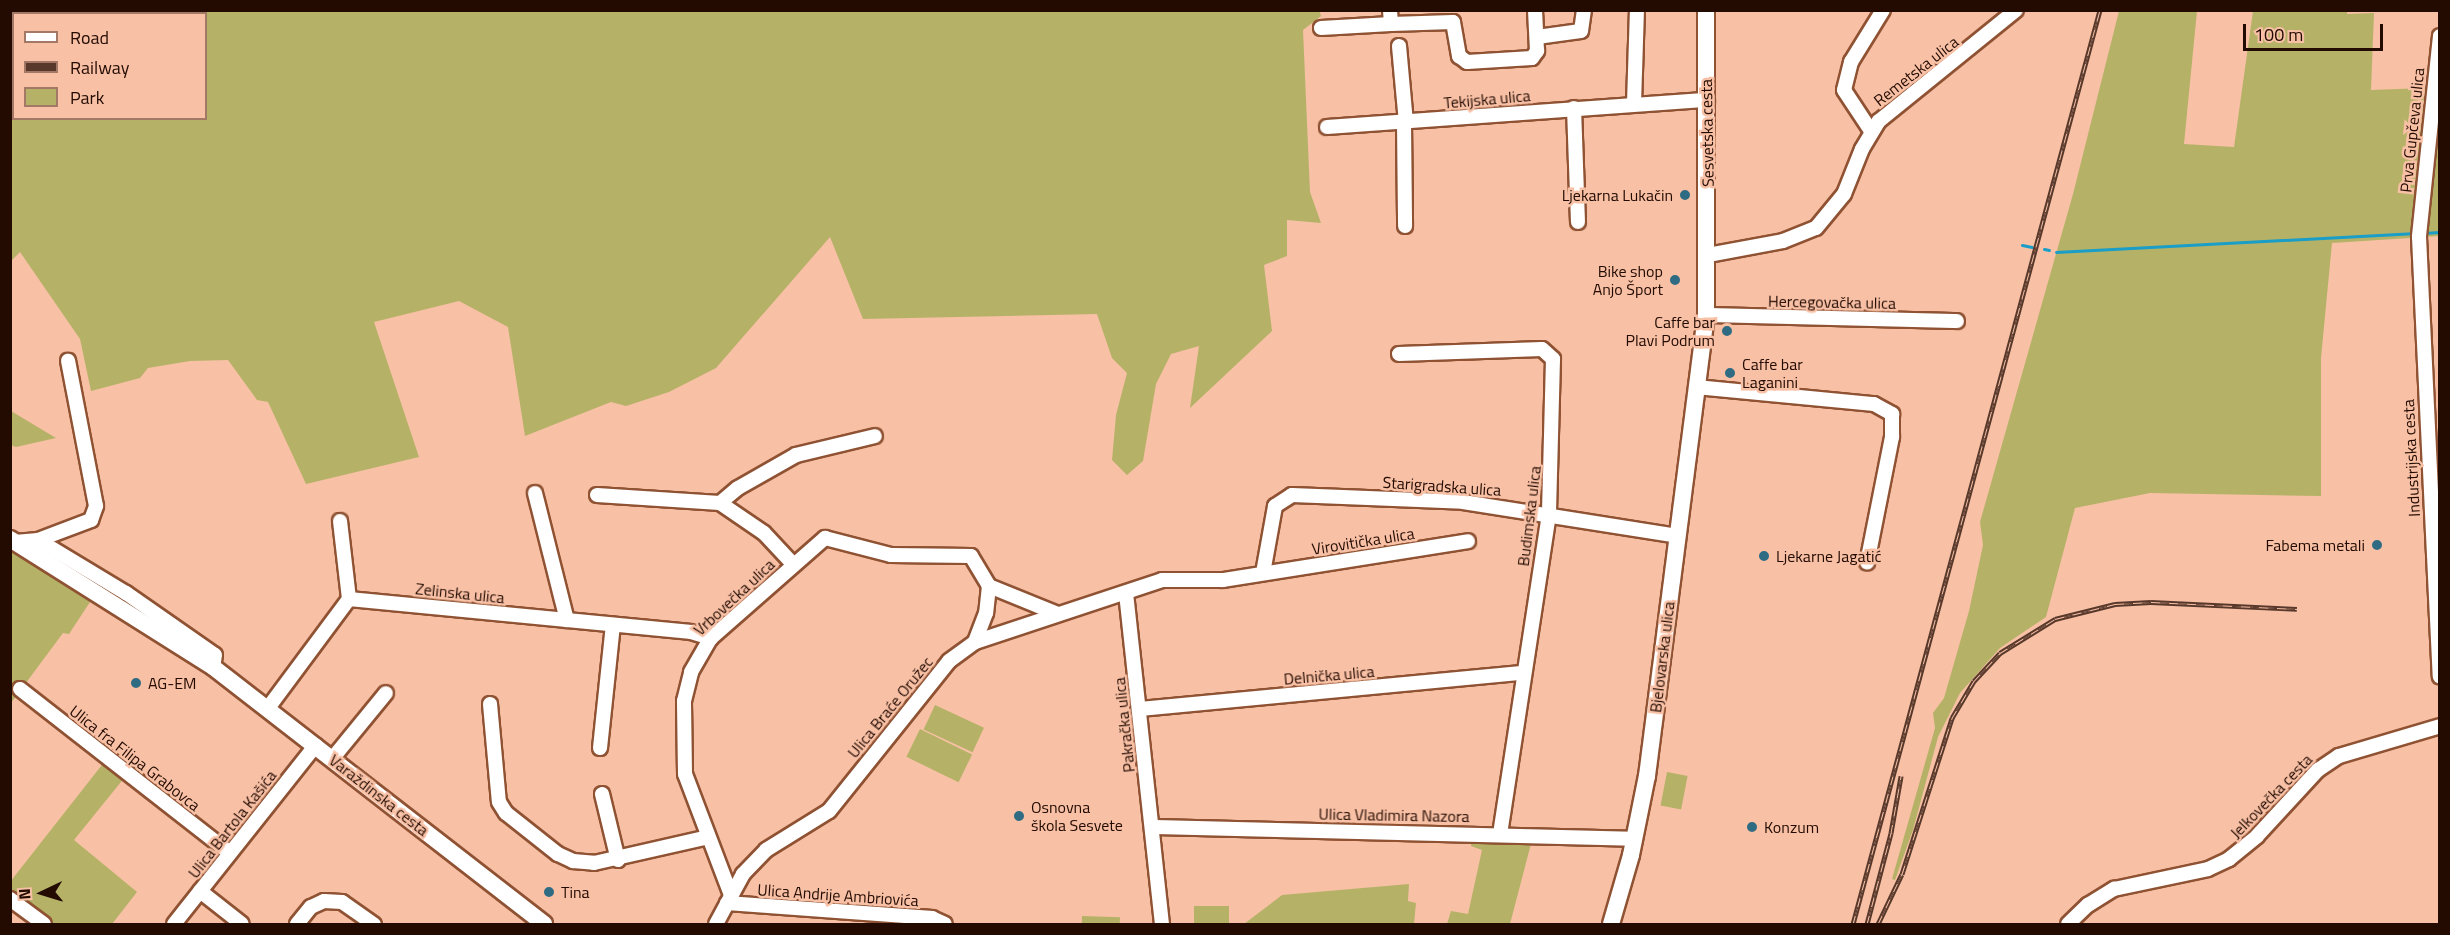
<!DOCTYPE html>
<meta charset="utf-8">
<style>
body{margin:0}
#map{position:relative;width:2450px;height:935px;overflow:hidden;background:#f8c0a5;font-family:"Titillium Web",sans-serif}
div>[style]{position:absolute}
.green>*{inset:0;background:#b5b267;transform-origin:0 0}
.stream>*{height:3px;margin:-1.5px;padding:0 1.5px;transform-origin:1.5px;border-radius:1.5px;background:#1a9dc7}
.roads{filter:drop-shadow(2px 0 #8f5233) drop-shadow(-2px 0 #8f5233) drop-shadow(0 2px #8f5233) drop-shadow(0 -2px #8f5233)}
.minor>*{height:14px;margin:-7px;padding:0 7px;transform-origin:7px;border-radius:7px;background:#fff}
.major>*{height:16px;margin:-8px;padding:0 8px;transform-origin:8px;border-radius:8px;background:#fff}
.rail>*{height:5px;margin-top:-2.5px;transform-origin:0;background:repeating-linear-gradient(90deg,#f8c0a5 0 9px,#58382b 0 18px);box-sizing:border-box;border-block:2px solid #58382b}
.dots>*{width:16px;height:16px;translate:-50% -50%;box-sizing:border-box;border:3px solid #f8c0a5;border-radius:50%}
span{translate:-50% -50%;white-space:nowrap;text-align:center;line-height:1.15;-webkit-text-stroke:5px #f8c0a5;paint-order:stroke}
.street-label{font-size:16px;color:#230b02}
.poi-label{font-size:16px;color:#230b02}
.right{translate:-100% -50%;text-align:right}
.left{translate:0 -50%;text-align:left}
.frame{position:absolute;inset:0;border:12px solid #230b02;pointer-events:none}
.legend{position:absolute;left:12px;top:12px;width:195px;height:108px;box-sizing:border-box;background:#f8c0a5;border:2px solid #a37864;margin:0;padding:8px 10px;list-style:none;font-size:18px;color:#230b02}
.legend li{display:flex;align-items:center;gap:12px;height:30px}
.legend b{width:30px;border:2px solid #a37864}
.north{position:absolute;left:12px;top:863px;width:60px;height:60px;-webkit-text-stroke:4px #f8c0a5;paint-order:stroke;rotate:266deg;font-size:16px;font-weight:700;line-height:24px;text-align:center;color:#230b02}
.north::after{content:'';display:block;margin:auto;width:21px;height:27px;background:#230b02;clip-path:polygon(50% 0,100% 100%,50% 72%,0 100%)}
.scale{position:absolute;left:2243px;top:24px;width:140px;height:27px;box-sizing:border-box;border:3px solid #230b02;border-top:0;padding-left:8px;font-size:18px;line-height:21px;white-space:nowrap;color:#230b02;-webkit-text-stroke:4px #f8c0a5;paint-order:stroke}
</style>
<div id="map">
<div class="green">
<div style="clip-path:polygon(evenodd,1319px 10px,1321px 16px,1303px 30px,1310px 192px,1321px 223px,1287px 220px,1287px 256px,1264px 265px,1272px 331px,1190px 408px,1199px 346px,1171px 354px,1156px 384px,1143px 461px,1127px 475px,1112px 460px,1116px 415px,1127px 373px,1112px 358px,1097px 314px,863px 319px,830px 237px,716px 368px,669px 392px,626px 406px,611px 402px,525px 436px,508px 327px,459px 301px,374px 322px,419px 457px,306px 484px,268px 402px,257px 400px,228px 360px,190px 361px,148px 368px,140px 378px,91px 391px,80px 339px,20px 252px,11px 261px,11px 11px,1319px 10px,14px 14px,206px 14px,206px 118px,14px 118px,14px 14px)"></div>
<div style="clip-path:polygon(2347px 11px,2347px 14px,2374px 13px,2371px 90px,2425px 88px,2410px 238px,2332px 243px,2321px 358px,2321px 496px,2150px 493px,2075px 508px,2046px 617px,2000px 648px,1960px 693px,1938px 737px,1913px 830px,1895px 880px,1892px 879px,1935px 728px,1933px 713px,1944px 698px,1969px 611px,1983px 545px,1980px 522px,2073px 194px,2119px 11px,2197px 11px,2184px 144px,2234px 147px,2253px 11px)"></div>
<div style="clip-path:polygon(2439px 87px,2439px 236px,2424px 237px)"></div>
<div style="clip-path:polygon(11px 411px,56px 438px,16px 447px,11px 445px)"></div>
<div style="clip-path:polygon(11px 548px,92px 599px,69px 634px,63px 633px,11px 703px)"></div>
<div style="left:935px;top:705px;width:54px;height:27px;rotate:25deg"></div>
<div style="left:920px;top:729px;width:58px;height:31px;rotate:26deg"></div>
<div style="clip-path:polygon(105px 761px,125px 777px,74px 840px,137px 892px,112px 924px,54px 924px,11px 891px,10px 882px)"></div>
<div style="left:1667px;top:772px;width:21px;height:34px;rotate:11deg"></div>
<div style="clip-path:polygon(1472px 839px,1532px 840px,1510px 924px,1447px 924px,1451px 911px,1468px 914px,1482px 850px,1471px 846px)"></div>
<div style="clip-path:polygon(1409px 884px,1408px 901px,1416px 903px,1414px 924px,1244px 924px,1282px 895px)"></div>
<div style="left:1194px;top:906px;width:35px;height:18px"></div>
<div style="left:1082px;top:916px;width:38px;height:8px;rotate:2deg"></div>
</div>
<div class="stream">
<div style="left:2423px;top:233px;width:17px;rotate:-3deg"></div>
<div style="left:2022px;top:245px;width:10px;rotate:11deg"></div>
<div style="left:2044px;top:249px;width:5px;rotate:11deg"></div>
<div style="left:2056px;top:252px;width:361px;rotate:-3deg"></div>
</div>
<div class="roads">
<div class="minor">
<div style="left:1390px;top:10px;width:14px;rotate:86deg"></div>
<div style="left:1391px;top:24px;width:62px;rotate:-1.8deg"></div>
<div style="left:1453px;top:22px;width:35px;rotate:80deg"></div>
<div style="left:1459px;top:56px;width:10px;rotate:37deg"></div>
<div style="left:1467px;top:62px;width:65px;rotate:-3.5deg"></div>
<div style="left:1532px;top:58px;width:9px;rotate:-54deg"></div>
<div style="left:1537px;top:51px;width:41px;rotate:-92.8deg"></div>
<div style="left:1321px;top:28px;width:70px;rotate:-3.3deg"></div>
<div style="left:2440px;top:36px;width:202px;rotate:96deg"></div>
<div style="left:2419px;top:237px;width:440px;rotate:87.3deg"></div>
<div style="left:1537px;top:37px;width:44px;rotate:-7.8deg"></div>
<div style="left:1581px;top:31px;width:21px;rotate:-82deg"></div>
<div style="left:1399px;top:46px;width:77px;rotate:84.8deg"></div>
<div style="left:1634px;top:104px;width:94px;rotate:-88.2deg"></div>
<div style="left:1574px;top:108px;width:114px;rotate:88deg"></div>
<div style="left:1404px;top:123px;width:103px;rotate:89.4deg"></div>
<div style="left:1327px;top:127px;width:381px;rotate:-4.1deg"></div>
<div style="left:1871px;top:131px;width:49px;rotate:-123.4deg"></div>
<div style="left:1844px;top:90px;width:29px;rotate:-76deg"></div>
<div style="left:1851px;top:62px;width:61px;rotate:-58.4deg"></div>
<div style="left:1708px;top:255px;width:76px;rotate:-10.6deg"></div>
<div style="left:1783px;top:241px;width:35px;rotate:-22deg"></div>
<div style="left:1816px;top:228px;width:44px;rotate:-50.5deg"></div>
<div style="left:1844px;top:194px;width:48px;rotate:-68.2deg"></div>
<div style="left:1862px;top:149px;width:33px;rotate:-59deg"></div>
<div style="left:1879px;top:121px;width:176px;rotate:-39deg"></div>
<div style="left:1706px;top:315px;width:251px;rotate:1.4deg"></div>
<div style="left:1399px;top:354px;width:143px;rotate:-2deg"></div>
<div style="left:1542px;top:349px;width:15px;rotate:42deg"></div>
<div style="left:1553px;top:359px;width:155px;rotate:91.5deg"></div>
<div style="left:1549px;top:514px;width:323px;rotate:98.7deg"></div>
<div style="left:1696px;top:387px;width:179px;rotate:5.5deg"></div>
<div style="left:1874px;top:404px;width:21px;rotate:29deg"></div>
<div style="left:1892px;top:414px;width:23px;rotate:90deg"></div>
<div style="left:1892px;top:437px;width:128px;rotate:101.2deg"></div>
<div style="left:535px;top:493px;width:131px;rotate:75.9deg"></div>
<div style="left:597px;top:495px;width:123px;rotate:3.7deg"></div>
<div style="left:720px;top:503px;width:53px;rotate:34.3deg"></div>
<div style="left:764px;top:533px;width:42px;rotate:46.9deg"></div>
<div style="left:720px;top:503px;width:23px;rotate:-40deg"></div>
<div style="left:738px;top:488px;width:67px;rotate:-29.6deg"></div>
<div style="left:796px;top:455px;width:81px;rotate:-13.5deg"></div>
<div style="left:340px;top:521px;width:79px;rotate:83.4deg"></div>
<div style="left:38px;top:540px;width:57px;rotate:-20.7deg"></div>
<div style="left:91px;top:520px;width:15px;rotate:-70deg"></div>
<div style="left:96px;top:506px;width:148px;rotate:-100.9deg"></div>
<div style="left:15px;top:542px;width:23px;rotate:-5deg"></div>
<div style="left:38px;top:540px;width:103px;rotate:31.1deg"></div>
<div style="left:126px;top:593px;width:108px;rotate:34.9deg"></div>
<div style="left:215px;top:655px;width:12px;rotate:99deg"></div>
<div style="left:1263px;top:573px;width:68px;rotate:-79.8deg"></div>
<div style="left:1275px;top:506px;width:20px;rotate:-33deg"></div>
<div style="left:1292px;top:495px;width:171px;rotate:2.3deg"></div>
<div style="left:1463px;top:502px;width:217px;rotate:9deg"></div>
<div style="left:989px;top:586px;width:74px;rotate:22.1deg"></div>
<div style="left:1126px;top:593px;width:333px;rotate:83.8deg"></div>
<div style="left:20px;top:689px;width:266px;rotate:38deg"></div>
<div style="left:490px;top:704px;width:98px;rotate:84.8deg"></div>
<div style="left:499px;top:802px;width:13px;rotate:58deg"></div>
<div style="left:506px;top:813px;width:66px;rotate:38.3deg"></div>
<div style="left:558px;top:854px;width:17px;rotate:25deg"></div>
<div style="left:573px;top:861px;width:21px;rotate:5deg"></div>
<div style="left:594px;top:863px;width:117px;rotate:-12.8deg"></div>
<div style="left:268px;top:708px;width:136px;rotate:-53.4deg"></div>
<div style="left:349px;top:599px;width:344px;rotate:5.5deg"></div>
<div style="left:691px;top:632px;width:21px;rotate:17deg"></div>
<div style="left:1139px;top:709px;width:385px;rotate:-5.4deg"></div>
<div style="left:600px;top:748px;width:124px;rotate:-84deg"></div>
<div style="left:332px;top:759px;width:85px;rotate:-50.7deg"></div>
<div style="left:602px;top:794px;width:68px;rotate:76.4deg"></div>
<div style="left:1152px;top:827px;width:483px;rotate:1.4deg"></div>
<div style="left:200px;top:891px;width:53px;rotate:38.2deg"></div>
<div style="left:731px;top:895px;width:129px;rotate:-110.8deg"></div>
<div style="left:685px;top:774px;width:73px;rotate:-90.8deg"></div>
<div style="left:684px;top:701px;width:30px;rotate:-76deg"></div>
<div style="left:691px;top:672px;width:39px;rotate:-60deg"></div>
<div style="left:711px;top:638px;width:152px;rotate:-41.3deg"></div>
<div style="left:825px;top:538px;width:68px;rotate:14.4deg"></div>
<div style="left:891px;top:555px;width:80px;rotate:0.7deg"></div>
<div style="left:971px;top:556px;width:35px;rotate:59deg"></div>
<div style="left:989px;top:586px;width:27px;rotate:96deg"></div>
<div style="left:986px;top:613px;width:31px;rotate:111deg"></div>
<div style="left:10px;top:899px;width:42px;rotate:36.3deg"></div>
<div style="left:727px;top:903px;width:206px;rotate:4.2deg"></div>
<div style="left:932px;top:918px;width:14px;rotate:25deg"></div>
<div style="left:174px;top:924px;width:228px;rotate:-51.6deg"></div>
<div style="left:297px;top:924px;width:22px;rotate:-51deg"></div>
<div style="left:311px;top:907px;width:14px;rotate:-25deg"></div>
<div style="left:324px;top:901px;width:18px;rotate:3deg"></div>
<div style="left:342px;top:902px;width:39px;rotate:35deg"></div>
<div style="left:716px;top:924px;width:57px;rotate:-61.6deg"></div>
<div style="left:743px;top:874px;width:33px;rotate:-46deg"></div>
<div style="left:766px;top:850px;width:74px;rotate:-31.8deg"></div>
<div style="left:829px;top:811px;width:192px;rotate:-51.3deg"></div>
<div style="left:949px;top:661px;width:32px;rotate:-36deg"></div>
<div style="left:975px;top:642px;width:197px;rotate:-18.3deg"></div>
<div style="left:1162px;top:580px;width:61px"></div>
<div style="left:1223px;top:580px;width:248px;rotate:-9deg"></div>
<div style="left:2068px;top:924px;width:28px;rotate:-44deg"></div>
<div style="left:2088px;top:905px;width:31px;rotate:-32deg"></div>
<div style="left:2114px;top:889px;width:96px;rotate:-12deg"></div>
<div style="left:2208px;top:869px;width:23px;rotate:-25deg"></div>
<div style="left:2229px;top:859px;width:36px;rotate:-39deg"></div>
<div style="left:2257px;top:836px;width:90px;rotate:-47.3deg"></div>
<div style="left:2318px;top:770px;width:25px;rotate:-34deg"></div>
<div style="left:2339px;top:756px;width:105px;rotate:-16.5deg"></div>
</div>
<div class="major">
<div style="left:10px;top:539px;width:240px;rotate:32.2deg"></div>
<div style="left:213px;top:667px;width:419px;rotate:37.8deg"></div>
<div style="left:1611px;top:924px;width:72px;rotate:-73.8deg"></div>
<div style="left:1631px;top:855px;width:81px;rotate:-78.6deg"></div>
<div style="left:1647px;top:776px;width:465px;rotate:-82.7deg"></div>
<div style="left:1706px;top:315px;width:305px;rotate:-90deg"></div>
</div>
</div>
<div class="rail">
<div style="left:1853px;top:924px;width:947px;rotate:-74.88deg"></div>
<div style="left:1867px;top:924px;width:94px;rotate:-75.2deg"></div>
<div style="left:1891px;top:833px;width:58px;rotate:-80deg"></div>
<div style="left:1878px;top:924px;width:55px;rotate:-64.4deg"></div>
<div style="left:1902px;top:874px;width:164px;rotate:-72.2deg"></div>
<div style="left:1952px;top:718px;width:43px;rotate:-59.3deg"></div>
<div style="left:1974px;top:681px;width:38px;rotate:-47deg"></div>
<div style="left:2000px;top:653px;width:65px;rotate:-31.7deg"></div>
<div style="left:2055px;top:619px;width:62px;rotate:-14deg"></div>
<div style="left:2115px;top:604px;width:36px;rotate:-3deg"></div>
<div style="left:2151px;top:602px;width:146px;rotate:2.7deg"></div>
</div>
<div class="dots">
<div style="left:1685px;top:195px;background:#2f6b82"></div>
<div style="left:1675px;top:280px;background:#2f6b82"></div>
<div style="left:1727px;top:331px;background:#2f6b82"></div>
<div style="left:1730px;top:373px;background:#2f6b82"></div>
<div style="left:2377px;top:545px;background:#2f6b82"></div>
<div style="left:1764px;top:556px;background:#2f6b82"></div>
<div style="left:136px;top:683px;background:#2f6b82"></div>
<div style="left:1019px;top:816px;background:#2f6b82"></div>
<div style="left:1752px;top:827px;background:#2f6b82"></div>
<div style="left:549px;top:892px;background:#2f6b82"></div>
</div>
<div class="street-label">
<span style="left:1916px;top:71px;rotate:-38deg">Remetska ulica</span>
<span style="left:1487px;top:99px;rotate:-5deg">Tekijska ulica</span>
<span style="left:2412px;top:130px;rotate:-84deg">Prva Gupčeva ulica</span>
<span style="left:1707px;top:133px;rotate:-91deg">Sesvetska cesta</span>
<span style="left:1832px;top:302px;rotate:1deg">Hercegovačka ulica</span>
<span style="left:2411px;top:458px;rotate:-93deg">Industrijska cesta</span>
<span style="left:1442px;top:486px;rotate:4deg">Starigradska ulica</span>
<span style="left:1529px;top:516px;rotate:-83deg">Budimska ulica</span>
<span style="left:1363px;top:541px;rotate:-9deg">Virovitička ulica</span>
<span style="left:460px;top:593px;rotate:6deg">Zelinska ulica</span>
<span style="left:734px;top:597px;rotate:-43deg">Vrbovečka ulica</span>
<span style="left:1662px;top:657px;rotate:-83deg">Bjelovarska ulica</span>
<span style="left:1329px;top:675px;rotate:-5deg">Delnička ulica</span>
<span style="left:890px;top:707px;rotate:-51deg">Ulica Braće Oružec</span>
<span style="left:1124px;top:725px;rotate:-96deg">Pakračka ulica</span>
<span style="left:135px;top:758px;rotate:38deg">Ulica fra Filipa Grabovca</span>
<span style="left:379px;top:795px;rotate:38deg">Varaždinska cesta</span>
<span style="left:2271px;top:796px;rotate:-46deg">Jelkovečka cesta</span>
<span style="left:1394px;top:815px;rotate:1deg">Ulica Vladimira Nazora</span>
<span style="left:232px;top:824px;rotate:-52deg">Ulica Bartola Kašića</span>
<span style="left:838px;top:895px;rotate:4deg">Ulica Andrije Ambriovića</span>
</div>
<div class="poi-label">
<span class="right" style="left:1673px;top:195px">Ljekarna Lukačin</span>
<span class="right" style="left:1663px;top:280px">Bike shop<br>Anjo Šport</span>
<span class="right" style="left:1715px;top:331px">Caffe bar<br>Plavi Podrum</span>
<span class="left" style="left:1742px;top:373px">Caffe bar<br>Laganini</span>
<span class="right" style="left:2365px;top:545px">Fabema metali</span>
<span class="left" style="left:1776px;top:556px">Ljekarne Jagatić</span>
<span class="left" style="left:148px;top:683px">AG-EM</span>
<span class="left" style="left:1031px;top:816px">Osnovna<br>škola Sesvete</span>
<span class="left" style="left:1764px;top:827px">Konzum</span>
<span class="left" style="left:561px;top:892px">Tina</span>
</div>
<div class="frame"></div>
<ul class="legend">
<li><b style="height:8px;background:#fff"></b>Road</li>
<li><b style="height:8px;background:#58382b"></b>Railway</li>
<li><b style="height:16px;background:#b5b267"></b>Park</li>
</ul>
<div class="north">N</div>
<div class="scale">100 m</div>
</div>
